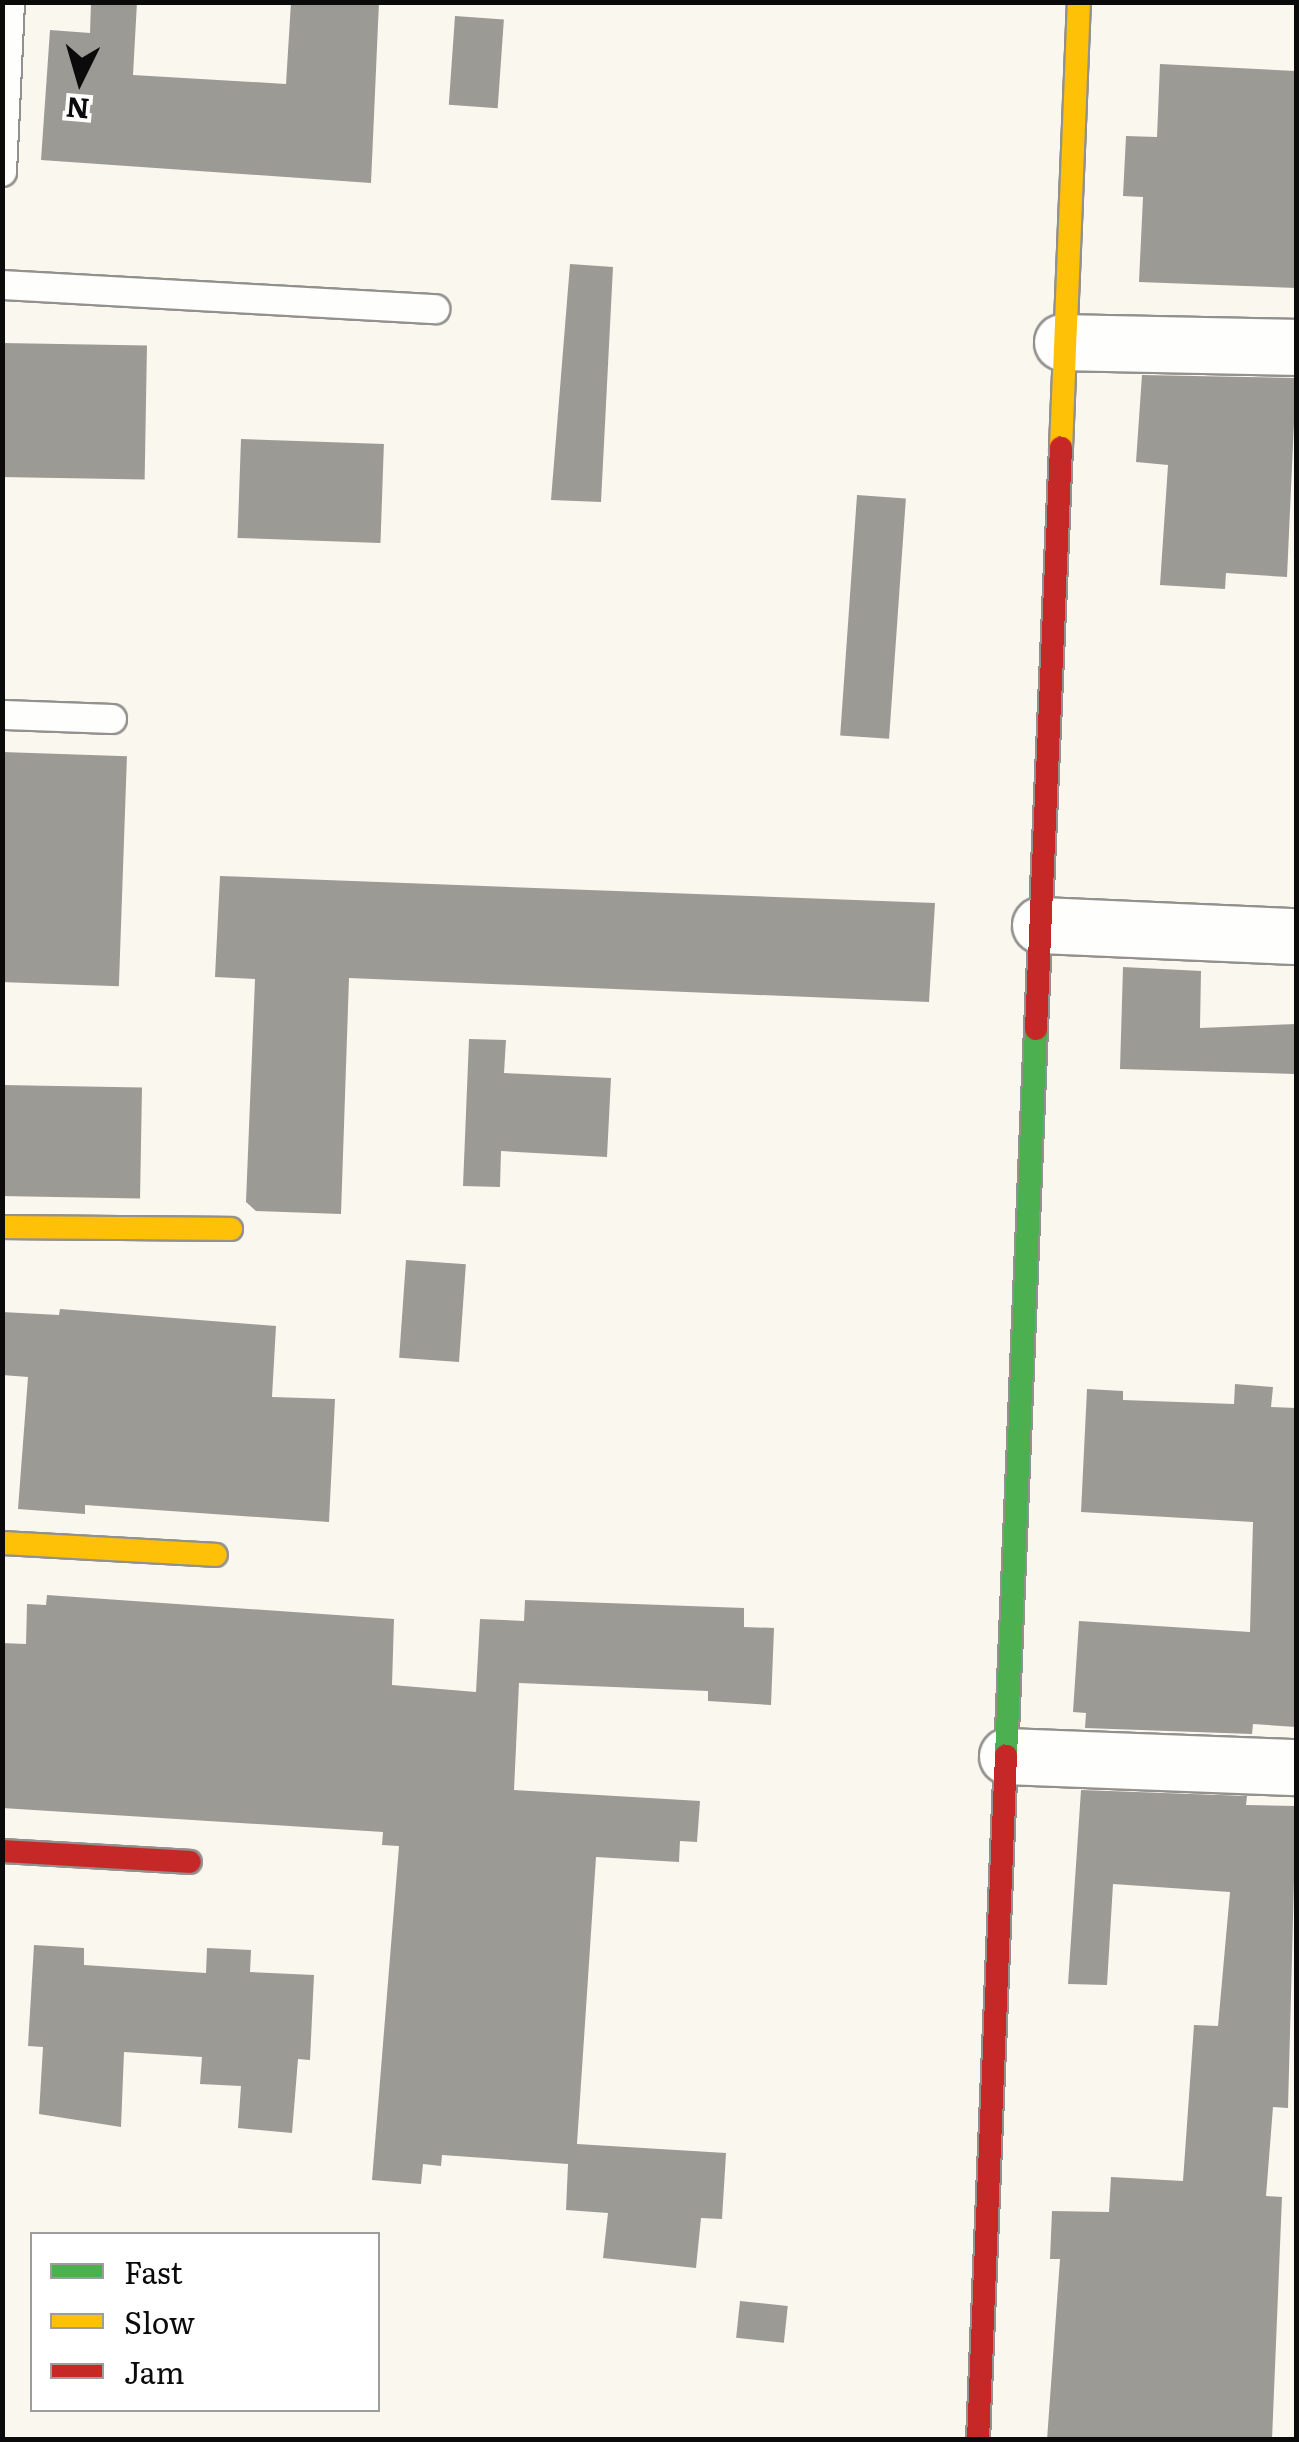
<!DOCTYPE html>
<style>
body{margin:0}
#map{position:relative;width:1299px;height:2442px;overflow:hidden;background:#faf7ef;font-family:Literata,serif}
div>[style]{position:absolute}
.building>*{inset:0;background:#9c9a95;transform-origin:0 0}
.roads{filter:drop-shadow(2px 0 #93918e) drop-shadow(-2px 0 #93918e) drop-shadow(0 2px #93918e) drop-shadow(0 -2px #93918e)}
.lane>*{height:28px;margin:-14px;padding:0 14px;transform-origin:14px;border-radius:14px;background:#fefefd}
.street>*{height:55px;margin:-27.5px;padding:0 27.5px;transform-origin:27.5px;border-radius:27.5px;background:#fefefd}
.fast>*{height:22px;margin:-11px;padding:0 11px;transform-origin:11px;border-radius:11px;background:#4caf50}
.slow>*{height:22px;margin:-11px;padding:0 11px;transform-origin:11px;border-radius:11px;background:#ffc107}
.jam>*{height:22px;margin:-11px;padding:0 11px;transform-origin:11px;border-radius:11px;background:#c62828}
span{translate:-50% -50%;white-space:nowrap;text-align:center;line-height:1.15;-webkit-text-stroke:10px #fff;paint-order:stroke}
.frame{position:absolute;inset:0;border:5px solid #0b0b0b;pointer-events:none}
.legend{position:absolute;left:30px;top:2232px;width:350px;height:180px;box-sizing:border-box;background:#fff;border:2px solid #9d9d9d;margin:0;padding:12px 18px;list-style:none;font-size:30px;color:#0b0b0b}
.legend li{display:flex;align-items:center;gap:20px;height:50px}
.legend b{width:50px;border:2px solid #9d9d9d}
.north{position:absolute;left:30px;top:30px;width:100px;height:100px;-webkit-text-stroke:8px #fff;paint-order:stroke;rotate:185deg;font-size:28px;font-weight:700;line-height:40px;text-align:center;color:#0b0b0b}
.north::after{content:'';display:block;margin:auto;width:35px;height:45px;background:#0b0b0b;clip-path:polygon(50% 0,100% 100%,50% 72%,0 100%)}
</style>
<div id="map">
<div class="building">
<div style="clip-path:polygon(91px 2px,137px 2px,133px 75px,286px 84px,291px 2px,379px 2px,371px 183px,41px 160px,50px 30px,90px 33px)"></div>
<div style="left:455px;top:16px;width:49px;height:89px;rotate:4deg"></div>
<div style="clip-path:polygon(1160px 64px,1296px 71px,1296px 288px,1139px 282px,1143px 197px,1123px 196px,1126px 136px,1157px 137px)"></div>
<div style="clip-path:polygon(570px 264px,613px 267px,601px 502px,551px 500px)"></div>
<div style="left:2px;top:343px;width:145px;height:134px;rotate:1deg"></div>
<div style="clip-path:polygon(1142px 375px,1296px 378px,1287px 577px,1226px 573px,1225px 589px,1160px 585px,1168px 465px,1136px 462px)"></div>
<div style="left:241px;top:439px;width:143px;height:99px;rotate:2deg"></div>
<div style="left:857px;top:495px;width:49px;height:241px;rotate:4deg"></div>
<div style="left:2px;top:752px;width:125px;height:230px;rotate:2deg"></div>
<div style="clip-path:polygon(220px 876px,935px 903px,929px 1002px,349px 978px,341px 1214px,256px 1211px,246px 1202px,255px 979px,215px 977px)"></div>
<div style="clip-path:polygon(1123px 967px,1201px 971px,1200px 1028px,1296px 1024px,1296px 1074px,1120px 1069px)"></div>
<div style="clip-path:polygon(469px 1039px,506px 1040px,504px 1073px,611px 1078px,607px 1157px,501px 1151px,500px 1187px,463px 1186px)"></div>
<div style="left:2px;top:1085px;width:140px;height:111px;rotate:1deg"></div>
<div style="left:406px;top:1260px;width:60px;height:98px;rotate:4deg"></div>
<div style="clip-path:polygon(60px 1309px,276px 1326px,272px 1397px,335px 1399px,329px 1522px,85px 1505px,85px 1514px,18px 1509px,28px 1377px,2px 1375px,2px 1312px,59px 1315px)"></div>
<div style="clip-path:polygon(1235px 1384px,1273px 1387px,1271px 1407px,1296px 1408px,1296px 1727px,1253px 1724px,1252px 1734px,1085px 1728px,1086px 1713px,1073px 1712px,1079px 1621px,1250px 1632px,1253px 1522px,1081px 1512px,1087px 1389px,1123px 1391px,1123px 1400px,1234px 1404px)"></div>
<div style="clip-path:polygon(47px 1595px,394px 1619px,392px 1685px,476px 1692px,480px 1619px,524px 1621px,525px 1600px,744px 1608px,744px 1627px,774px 1628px,771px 1705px,708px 1701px,708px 1691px,519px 1683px,514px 1790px,700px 1801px,697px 1842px,680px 1841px,679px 1862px,596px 1857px,577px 2144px,726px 2153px,722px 2219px,701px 2218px,696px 2268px,603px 2258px,608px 2213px,566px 2210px,568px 2164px,442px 2155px,441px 2166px,423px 2164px,421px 2184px,372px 2180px,399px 1846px,382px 1845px,383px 1832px,2px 1808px,2px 1643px,26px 1644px,27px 1604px,46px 1605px)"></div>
<div style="clip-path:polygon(1081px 1790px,1247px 1796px,1246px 1805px,1296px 1806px,1288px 2108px,1273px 2107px,1266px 2196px,1282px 2197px,1272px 2440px,1047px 2440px,1060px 2259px,1050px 2259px,1052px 2211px,1109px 2212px,1111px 2177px,1183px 2181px,1194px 2025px,1218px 2026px,1230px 1892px,1113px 1884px,1107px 1985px,1068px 1984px)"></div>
<div style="clip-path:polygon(34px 1945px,84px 1948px,84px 1965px,206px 1973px,207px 1948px,251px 1950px,250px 1972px,314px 1975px,310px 2060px,298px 2059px,292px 2133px,238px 2128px,241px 2086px,200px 2084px,202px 2057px,124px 2052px,121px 2127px,39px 2114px,43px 2047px,28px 2046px)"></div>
<div style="left:740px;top:2301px;width:48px;height:37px;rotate:6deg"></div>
</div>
<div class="roads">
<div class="lane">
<div style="left:2px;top:172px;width:170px;rotate:-87.3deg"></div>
<div style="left:2px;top:285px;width:434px;rotate:3.2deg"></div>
<div style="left:2px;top:715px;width:110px;rotate:2.1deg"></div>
</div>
<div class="street">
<div style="left:1062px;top:342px;width:234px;rotate:1.2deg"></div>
<div style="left:1040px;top:925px;width:256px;rotate:2.5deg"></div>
<div style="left:1007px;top:1756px;width:289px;rotate:2.2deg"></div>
</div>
<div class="fast">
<div style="left:1006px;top:1756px;width:728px;rotate:-87.64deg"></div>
</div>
<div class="slow">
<div style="left:1061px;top:448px;width:446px;rotate:-87.7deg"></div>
<div style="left:2px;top:1227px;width:229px;rotate:0.5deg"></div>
<div style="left:2px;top:1543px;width:214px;rotate:3.2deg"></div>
</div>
<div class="jam">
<div style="left:1036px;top:1029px;width:582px;rotate:-87.54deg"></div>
<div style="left:2px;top:1851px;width:188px;rotate:3.3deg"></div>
<div style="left:978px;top:2440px;width:685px;rotate:-87.66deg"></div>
</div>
</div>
<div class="frame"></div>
<ul class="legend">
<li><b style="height:12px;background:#4caf50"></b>Fast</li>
<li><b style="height:12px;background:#ffc107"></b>Slow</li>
<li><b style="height:12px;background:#c62828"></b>Jam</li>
</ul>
<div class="north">N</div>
</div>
